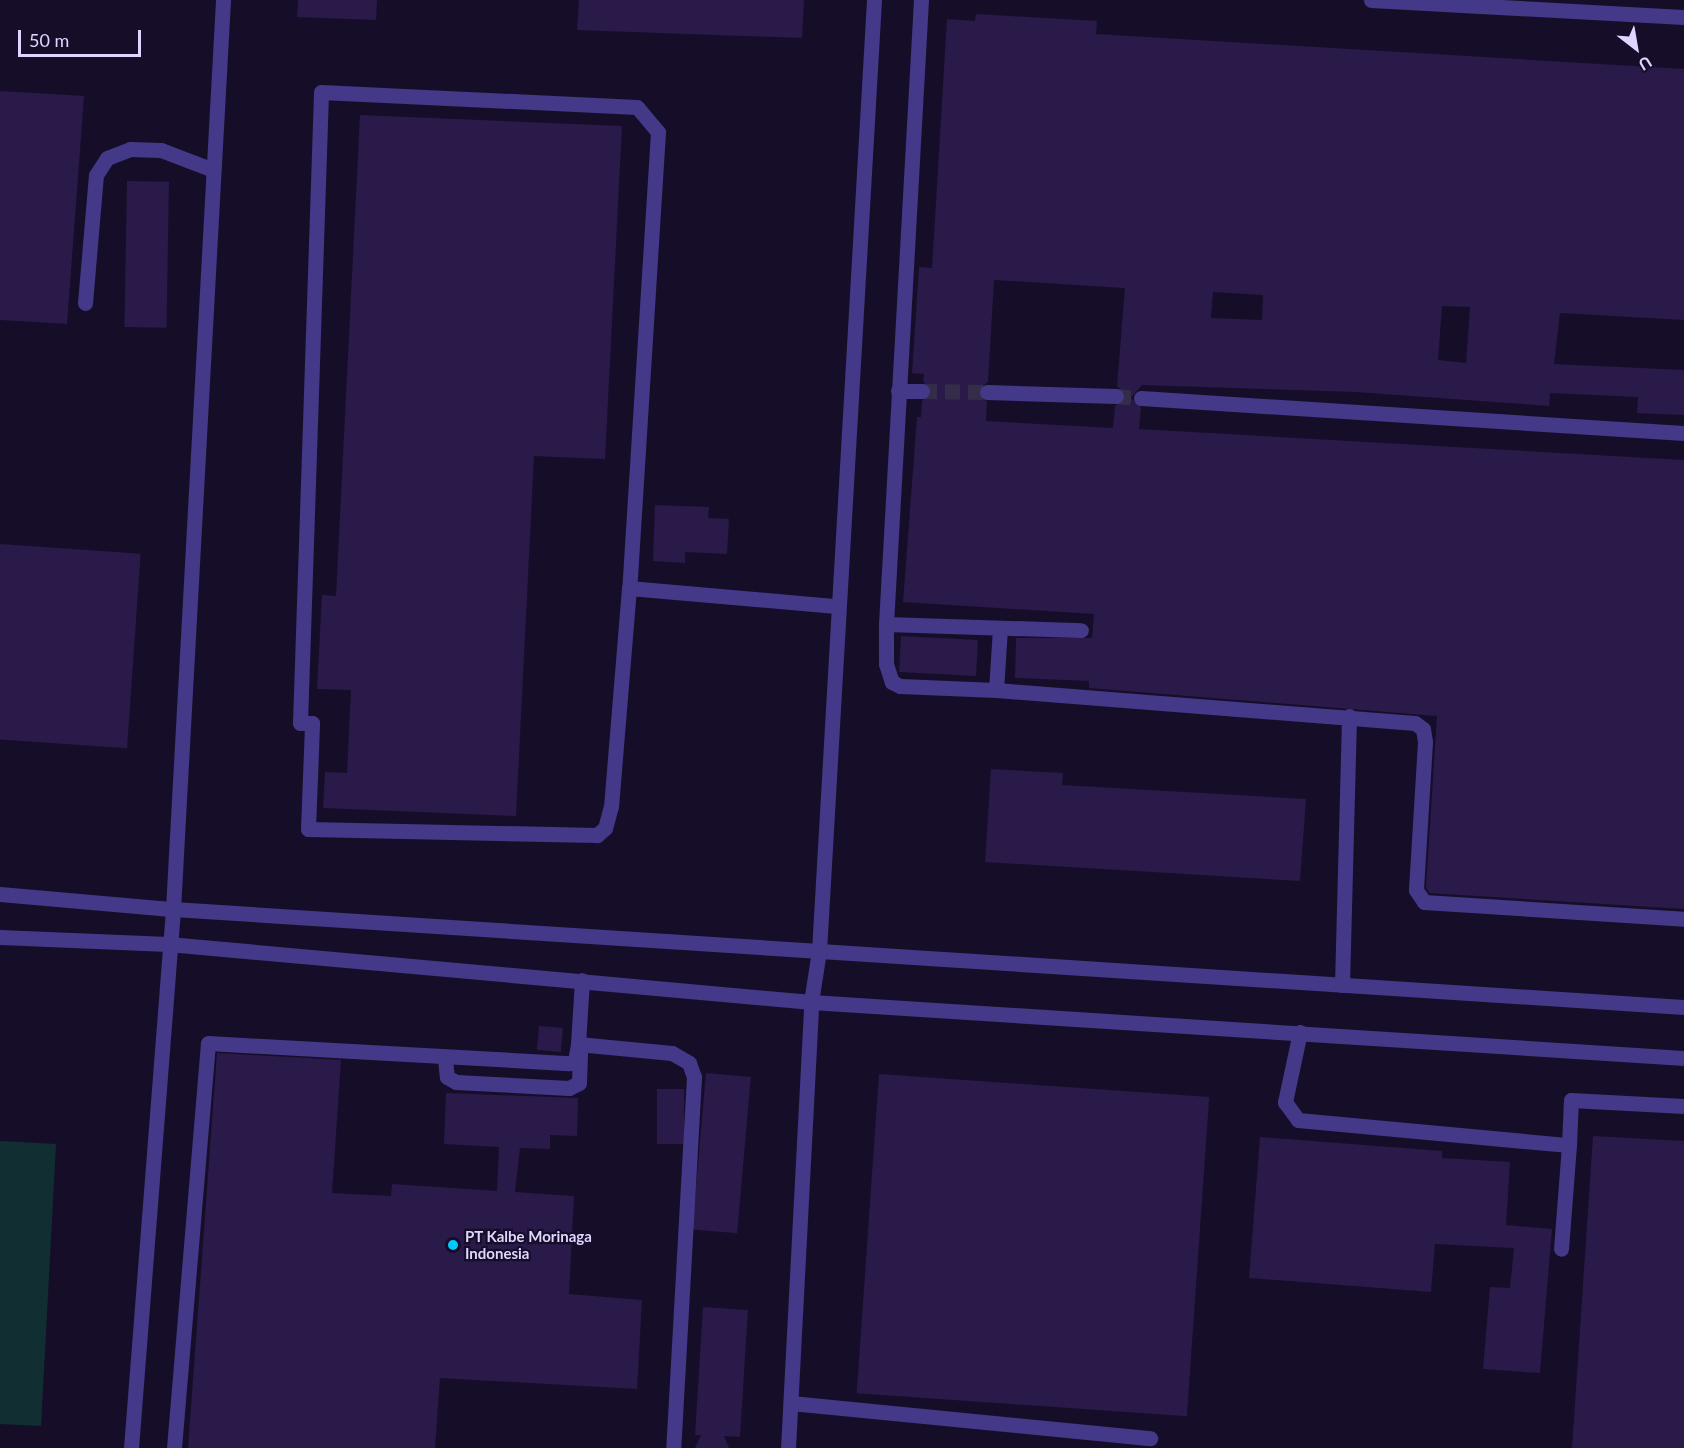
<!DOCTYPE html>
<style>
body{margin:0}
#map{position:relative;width:1684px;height:1448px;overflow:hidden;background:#160e28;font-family:Lato,sans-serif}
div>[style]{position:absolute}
.green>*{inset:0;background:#112f32}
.building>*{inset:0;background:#291a49;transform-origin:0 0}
.minor-tunnel>*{height:15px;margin-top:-7.5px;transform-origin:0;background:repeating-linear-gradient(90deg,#342c48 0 15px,transparent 0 23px)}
.minor>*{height:15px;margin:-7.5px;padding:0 7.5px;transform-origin:7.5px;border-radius:7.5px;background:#443888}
.dots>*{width:16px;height:16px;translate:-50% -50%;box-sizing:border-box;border:3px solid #160e28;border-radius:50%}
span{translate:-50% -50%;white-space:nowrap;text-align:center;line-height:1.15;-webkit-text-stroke:4.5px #160e28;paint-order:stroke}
.poi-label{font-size:15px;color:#dfd5ff;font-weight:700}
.left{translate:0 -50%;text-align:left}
.north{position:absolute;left:1606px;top:18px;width:60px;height:60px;-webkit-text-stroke:4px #160e28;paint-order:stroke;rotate:149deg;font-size:16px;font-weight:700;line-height:24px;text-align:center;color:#dfd5ff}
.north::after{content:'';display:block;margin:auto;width:21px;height:27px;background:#dfd5ff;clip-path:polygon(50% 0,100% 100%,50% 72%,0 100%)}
.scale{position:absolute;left:18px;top:30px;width:123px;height:27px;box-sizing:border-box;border:3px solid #dfd5ff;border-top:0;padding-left:8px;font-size:18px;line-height:21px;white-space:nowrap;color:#dfd5ff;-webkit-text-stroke:4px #160e28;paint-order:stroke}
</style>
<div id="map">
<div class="green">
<div style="clip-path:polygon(0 1141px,56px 1144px,41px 1426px,0 1424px)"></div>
</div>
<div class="building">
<div style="clip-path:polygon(298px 0,377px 0,376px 20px,297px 17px)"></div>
<div style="clip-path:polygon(579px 0,804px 0,802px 38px,577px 30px)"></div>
<div style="clip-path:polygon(evenodd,976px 14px,1097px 21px,1096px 34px,1684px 69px,1684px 320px,1560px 313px,1554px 364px,1684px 370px,1684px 415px,1637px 413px,1638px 397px,1550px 393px,1549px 406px,1356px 392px,1142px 385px,1131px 398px,1141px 408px,1139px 429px,1684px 460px,1684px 909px,1429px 893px,1426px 887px,1437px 716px,1089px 688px,1089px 681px,1015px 678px,1016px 638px,1092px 638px,1094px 614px,903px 602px,917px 417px,921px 417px,922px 401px,932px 392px,923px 381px,924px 374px,912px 373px,919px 267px,932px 268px,947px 19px,975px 21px,976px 14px,994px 280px,1125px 288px,1117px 386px,1126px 397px,1115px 406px,1113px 428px,986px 421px,987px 402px,977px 391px,988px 382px,994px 280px,976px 14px,1213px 292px,1263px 295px,1262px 320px,1211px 318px,1213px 292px,976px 14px,1442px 306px,1470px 307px,1466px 363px,1438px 360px,1442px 306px)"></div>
<div style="clip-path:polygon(0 91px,84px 96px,67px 324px,0 320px)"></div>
<div style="clip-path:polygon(360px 115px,622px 126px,605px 459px,534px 456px,516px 816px,323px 808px,325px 772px,347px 773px,351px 690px,317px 689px,322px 595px,336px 596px)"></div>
<div style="left:127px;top:181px;width:42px;height:146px;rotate:1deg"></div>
<div style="clip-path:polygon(655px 505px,709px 507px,708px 518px,729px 519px,727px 554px,685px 552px,685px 563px,653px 561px)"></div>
<div style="left:0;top:544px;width:141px;height:195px;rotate:4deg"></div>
<div style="left:901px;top:636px;width:77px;height:36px;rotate:3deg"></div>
<div style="clip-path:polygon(991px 769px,1063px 773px,1062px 785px,1306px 799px,1300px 881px,985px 862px)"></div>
<div style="left:539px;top:1026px;width:24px;height:24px;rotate:5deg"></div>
<div style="clip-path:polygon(217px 1053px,341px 1060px,332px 1193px,391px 1196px,392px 1184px,497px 1191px,499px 1147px,444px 1144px,446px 1093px,578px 1098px,577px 1136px,550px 1135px,550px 1149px,520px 1148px,515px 1192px,574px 1196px,569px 1294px,642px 1300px,637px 1389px,440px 1378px,435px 1448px,188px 1448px)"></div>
<div style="left:706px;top:1073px;width:45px;height:157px;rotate:5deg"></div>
<div style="left:879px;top:1074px;width:331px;height:320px;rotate:4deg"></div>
<div style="left:657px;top:1089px;width:27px;height:55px"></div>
<div style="clip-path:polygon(1593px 1136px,1684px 1141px,1684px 1448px,1572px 1448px)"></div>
<div style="clip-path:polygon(1260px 1137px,1442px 1151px,1442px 1158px,1510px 1162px,1506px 1225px,1552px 1229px,1540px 1373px,1483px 1369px,1490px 1287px,1510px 1288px,1514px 1248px,1435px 1244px,1431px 1292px,1249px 1278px)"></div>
<div style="clip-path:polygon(703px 1307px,748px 1310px,740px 1437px,724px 1436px,729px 1448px,695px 1448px,701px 1435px,695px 1435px)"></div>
</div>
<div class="minor-tunnel">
<div style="left:922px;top:391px;width:65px;rotate:0.9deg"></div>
<div style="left:1116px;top:396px;width:25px;rotate:5deg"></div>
</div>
<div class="minor">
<div style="left:921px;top:0;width:625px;rotate:93.21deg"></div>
<div style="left:886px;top:624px;width:40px;rotate:90deg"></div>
<div style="left:886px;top:664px;width:19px;rotate:72deg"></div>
<div style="left:892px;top:682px;width:9px;rotate:27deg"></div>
<div style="left:900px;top:686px;width:96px;rotate:2.4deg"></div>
<div style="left:996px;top:690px;width:420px;rotate:4.5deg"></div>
<div style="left:1415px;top:723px;width:10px;rotate:37deg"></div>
<div style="left:1423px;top:729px;width:13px;rotate:81deg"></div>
<div style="left:1425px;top:742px;width:148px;rotate:93.5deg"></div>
<div style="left:1416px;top:890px;width:14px;rotate:56deg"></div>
<div style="left:1424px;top:902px;width:261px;rotate:3.7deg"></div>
<div style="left:1371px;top:0;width:313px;rotate:3.1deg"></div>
<div style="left:321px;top:92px;width:316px;rotate:2.7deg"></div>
<div style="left:637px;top:107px;width:33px;rotate:50deg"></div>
<div style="left:658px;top:132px;width:457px;rotate:93.6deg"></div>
<div style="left:629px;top:588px;width:219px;rotate:94.7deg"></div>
<div style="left:611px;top:806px;width:23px;rotate:105deg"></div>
<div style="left:605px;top:828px;width:11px;rotate:139deg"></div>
<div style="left:597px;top:835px;width:289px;rotate:-178.8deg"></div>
<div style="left:308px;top:829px;width:106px;rotate:-87.8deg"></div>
<div style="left:312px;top:723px;width:12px;rotate:180deg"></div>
<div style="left:300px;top:723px;width:631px;rotate:-88.09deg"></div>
<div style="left:85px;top:303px;width:128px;rotate:-85.1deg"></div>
<div style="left:96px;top:175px;width:20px;rotate:-57deg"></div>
<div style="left:107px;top:158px;width:25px;rotate:-21deg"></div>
<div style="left:130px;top:149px;width:31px;rotate:2deg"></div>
<div style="left:161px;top:150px;width:56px;rotate:21deg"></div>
<div style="left:898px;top:391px;width:24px"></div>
<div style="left:987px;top:392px;width:129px;rotate:1.8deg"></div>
<div style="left:1141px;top:398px;width:544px;rotate:3.69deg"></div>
<div style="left:629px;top:588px;width:208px;rotate:5deg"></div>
<div style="left:886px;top:624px;width:195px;rotate:1.8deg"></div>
<div style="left:996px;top:690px;width:62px;rotate:-86.3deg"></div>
<div style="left:0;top:894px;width:174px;rotate:5deg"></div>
<div style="left:173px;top:909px;width:1514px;rotate:3.71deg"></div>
<div style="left:0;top:937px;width:168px;rotate:2.4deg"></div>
<div style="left:168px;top:944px;width:646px;rotate:5.15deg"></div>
<div style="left:811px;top:1002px;width:875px;rotate:3.67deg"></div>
<div style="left:1342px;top:985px;width:269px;rotate:-88.5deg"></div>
<div style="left:1300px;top:1032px;width:72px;rotate:102.1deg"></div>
<div style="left:1285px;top:1102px;width:22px;rotate:54deg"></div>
<div style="left:1298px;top:1120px;width:272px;rotate:5.3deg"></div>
<div style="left:1569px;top:1145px;width:104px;rotate:94.4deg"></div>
<div style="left:578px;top:1044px;width:94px;rotate:5.5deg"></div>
<div style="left:672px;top:1053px;width:20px;rotate:30deg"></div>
<div style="left:689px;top:1063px;width:15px;rotate:70deg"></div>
<div style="left:694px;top:1077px;width:372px;rotate:93.2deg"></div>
<div style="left:445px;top:1059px;width:18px;rotate:84deg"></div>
<div style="left:447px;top:1077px;width:10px;rotate:29deg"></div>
<div style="left:456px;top:1082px;width:113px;rotate:3deg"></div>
<div style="left:569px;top:1088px;width:11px;rotate:-27deg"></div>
<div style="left:579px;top:1083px;width:33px;rotate:-88deg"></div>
<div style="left:1569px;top:1145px;width:45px;rotate:-87.5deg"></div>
<div style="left:1571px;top:1100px;width:113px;rotate:3deg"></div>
<div style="left:791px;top:1403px;width:361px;rotate:5.6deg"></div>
<div style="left:131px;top:1448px;width:541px;rotate:-85.54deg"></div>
<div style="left:173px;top:909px;width:910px;rotate:-86.85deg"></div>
<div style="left:174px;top:1448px;width:406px;rotate:-85.2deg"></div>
<div style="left:208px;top:1043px;width:362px;rotate:3.2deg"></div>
<div style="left:569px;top:1063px;width:6px;rotate:-18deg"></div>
<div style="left:575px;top:1061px;width:17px;rotate:-80deg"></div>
<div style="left:578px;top:1044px;width:64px;rotate:-86.4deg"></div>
<div style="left:788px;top:1448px;width:447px;rotate:-87deg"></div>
<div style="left:811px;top:1002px;width:52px;rotate:-81.1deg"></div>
<div style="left:819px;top:951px;width:953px;rotate:-86.69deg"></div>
</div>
<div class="dots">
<div style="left:453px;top:1245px;background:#01c8ff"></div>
</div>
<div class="poi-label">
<span class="left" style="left:465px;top:1245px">PT Kalbe Morinaga<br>Indonesia</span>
</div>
<div class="north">U</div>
<div class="scale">50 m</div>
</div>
